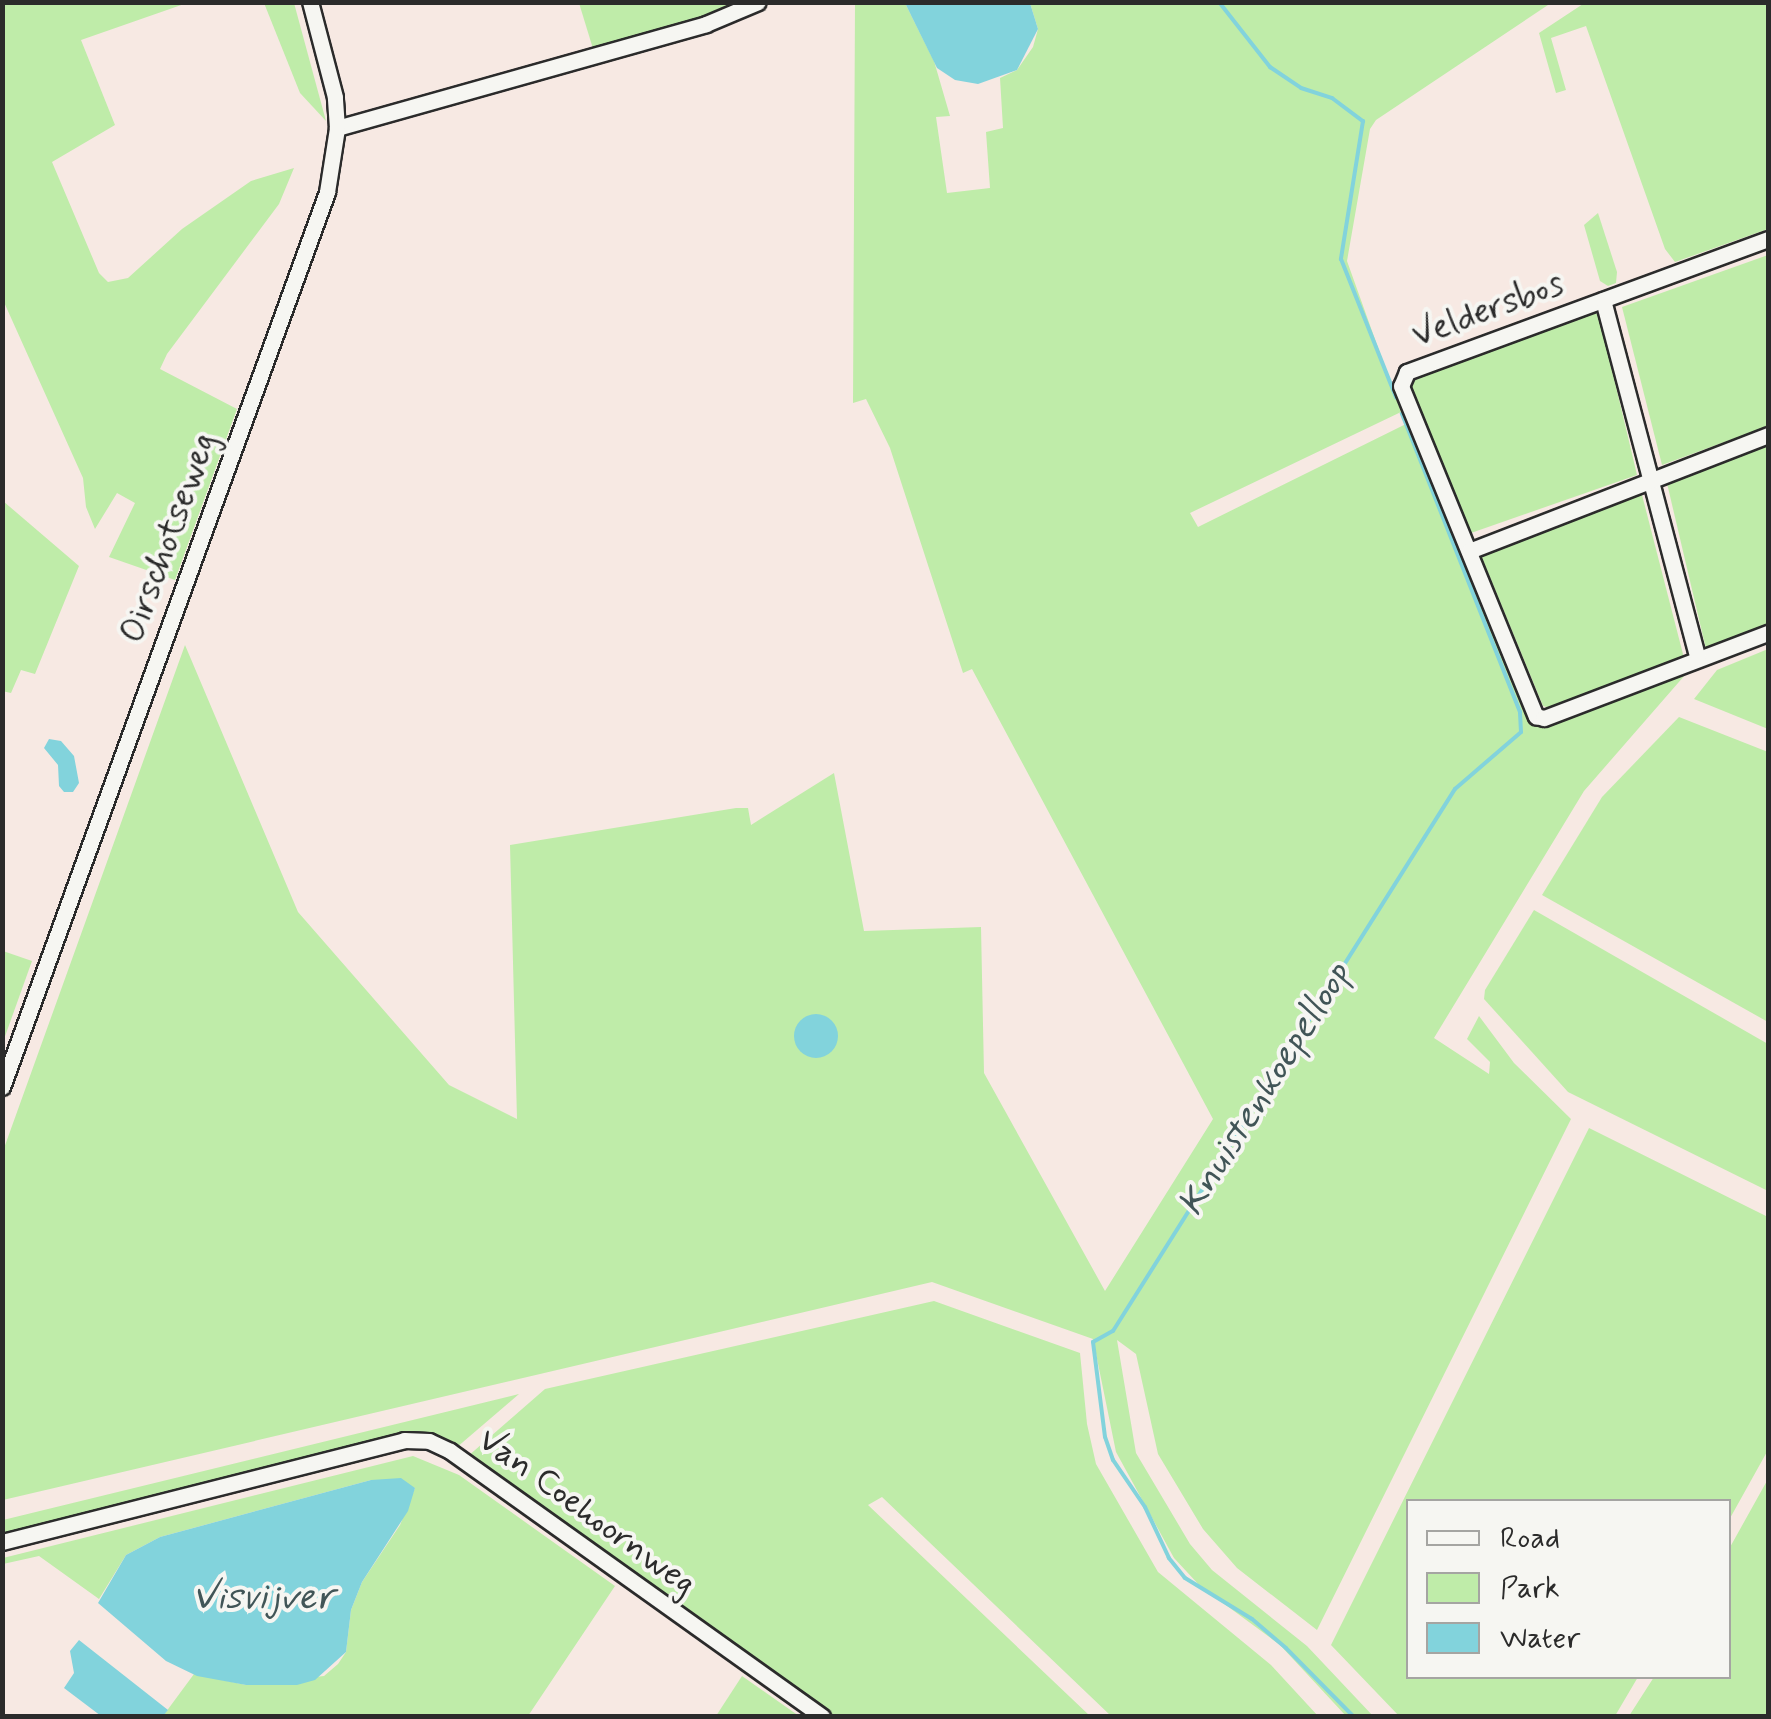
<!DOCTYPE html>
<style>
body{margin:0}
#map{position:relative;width:1771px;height:1719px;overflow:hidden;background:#f7e9e3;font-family:Mynerve,sans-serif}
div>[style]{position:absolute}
.green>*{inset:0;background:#bfeca9}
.water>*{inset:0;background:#82d3dc}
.round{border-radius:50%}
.stream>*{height:4px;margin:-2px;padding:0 2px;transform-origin:2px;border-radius:2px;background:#82d3dc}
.roads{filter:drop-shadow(2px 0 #2b2b2b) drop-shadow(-2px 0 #2b2b2b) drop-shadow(0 2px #2b2b2b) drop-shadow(0 -2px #2b2b2b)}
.minor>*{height:15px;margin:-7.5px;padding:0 7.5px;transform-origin:7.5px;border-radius:7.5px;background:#f6f6f2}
span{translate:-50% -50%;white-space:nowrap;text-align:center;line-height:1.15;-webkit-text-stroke:8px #f6f6f2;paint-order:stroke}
.street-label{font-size:35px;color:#2b2b2b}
.water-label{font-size:38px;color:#415557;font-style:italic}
.frame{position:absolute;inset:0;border:5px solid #2b2b2b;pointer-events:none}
.legend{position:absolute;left:1406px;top:1499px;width:325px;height:180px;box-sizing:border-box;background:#f6f6f2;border:2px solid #a5a5a2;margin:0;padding:12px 18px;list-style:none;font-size:30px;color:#2b2b2b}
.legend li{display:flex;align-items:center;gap:20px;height:50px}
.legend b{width:50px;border:2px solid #a5a5a2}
</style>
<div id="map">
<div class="green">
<div style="clip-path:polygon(1586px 2px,1768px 3px,1768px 229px,1675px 262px,1665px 249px,1586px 26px,1551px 38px,1566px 90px,1556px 93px,1539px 33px)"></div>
<div style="clip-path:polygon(2px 3px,187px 3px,81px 40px,115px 125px,52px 162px,99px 273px,108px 282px,128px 278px,182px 229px,251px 181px,294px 168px,279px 204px,167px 354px,160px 369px,237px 409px,175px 580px,109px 557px,135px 503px,117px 493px,95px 529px,86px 507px,83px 478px,3px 300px)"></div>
<div style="clip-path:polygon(264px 3px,294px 3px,326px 121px,300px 93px)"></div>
<div style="clip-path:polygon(579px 3px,726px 3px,729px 12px,594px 52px)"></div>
<div style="clip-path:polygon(855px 3px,905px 3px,934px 61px,950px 116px,936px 117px,947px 193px,990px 188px,986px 132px,1003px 128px,1000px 78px,1017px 70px,1033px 47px,1038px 29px,1030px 3px,1551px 3px,1376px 120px,1370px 129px,1347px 261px,1401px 412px,1190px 513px,1198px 527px,1408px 423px,1532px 720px,1547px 724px,1685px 675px,1584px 791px,1434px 1038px,1489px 1074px,1490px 1062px,1467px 1039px,1479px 1016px,1514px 1063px,1571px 1119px,1317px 1630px,1237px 1568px,1203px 1529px,1158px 1454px,1136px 1354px,1117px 1340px,1136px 1453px,1190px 1544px,1212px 1570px,1307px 1646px,1373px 1716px,1346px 1716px,1280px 1645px,1200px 1586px,1174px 1558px,1116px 1452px,1093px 1339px,932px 1282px,3px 1500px,3px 1151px,185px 645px,298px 912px,449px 1085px,517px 1119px,510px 845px,736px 808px,748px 808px,751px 825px,834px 773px,864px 931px,981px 927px,984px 1073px,1105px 1291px,1213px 1119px,972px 669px,963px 673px,890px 448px,866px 399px,853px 403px)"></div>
<div style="clip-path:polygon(1598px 213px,1617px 272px,1616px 283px,1608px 286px,1600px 281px,1584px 225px)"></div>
<div style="clip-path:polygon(1768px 255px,1768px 426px,1662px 465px,1622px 307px)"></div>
<div style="clip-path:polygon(1587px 309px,1599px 315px,1637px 475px,1471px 533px,1408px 390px,1408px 378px)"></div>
<div style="clip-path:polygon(1768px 443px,1768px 626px,1706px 649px,1666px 479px)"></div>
<div style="clip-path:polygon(1641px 491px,1684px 658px,1550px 708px,1543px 706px,1479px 551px)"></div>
<div style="clip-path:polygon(3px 501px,79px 566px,35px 674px,21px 670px,11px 693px,2px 691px)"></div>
<div style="clip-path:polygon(1768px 649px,1768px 729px,1694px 699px,1717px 670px)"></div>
<div style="clip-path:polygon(1679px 717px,1768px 752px,1768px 1022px,1542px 895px,1602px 797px)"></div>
<div style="clip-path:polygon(1534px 910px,1768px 1044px,1768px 1191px,1568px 1092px,1484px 999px,1485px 990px)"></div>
<div style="clip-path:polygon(3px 951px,32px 961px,3px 1042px,2px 951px)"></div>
<div style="clip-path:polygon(1589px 1128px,1768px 1217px,1768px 1450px,1729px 1520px,1728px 1502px,1408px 1502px,1408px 1676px,1638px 1677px,1615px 1716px,1399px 1716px,1331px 1645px)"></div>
<div style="clip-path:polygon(934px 1301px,1080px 1353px,1087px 1424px,1096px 1464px,1158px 1572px,1271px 1665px,1318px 1716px,1111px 1716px,882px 1497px,868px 1505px,1090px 1716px,831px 1716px,467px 1457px,545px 1389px)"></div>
<div style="clip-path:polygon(519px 1394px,456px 1448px,427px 1436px,3px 1538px,3px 1520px)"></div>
<div style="clip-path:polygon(413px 1456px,459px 1475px,615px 1586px,528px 1716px,163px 1716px,194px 1674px,246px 1685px,324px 1676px,338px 1664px,346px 1652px,351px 1610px,362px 1582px,400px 1525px,415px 1488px,371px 1480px,160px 1537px,126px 1555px,99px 1599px,39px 1556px,3px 1564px,3px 1558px)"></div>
<div style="clip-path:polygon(1768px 1479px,1768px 1716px,1629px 1716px,1654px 1677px,1728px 1676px,1729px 1549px)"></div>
<div style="clip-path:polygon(742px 1676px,799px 1716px,716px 1716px)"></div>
</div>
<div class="water">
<div style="clip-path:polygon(905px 3px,1030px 3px,1038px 29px,1017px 70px,978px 84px,955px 80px,937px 68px)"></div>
<div style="clip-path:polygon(49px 739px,61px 741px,74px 756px,79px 783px,73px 792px,64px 792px,59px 786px,58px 765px,44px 748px)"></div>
<div class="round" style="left:794px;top:1014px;width:44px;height:44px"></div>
<div style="clip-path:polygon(401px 1478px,415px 1488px,408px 1511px,362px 1582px,351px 1610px,346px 1652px,315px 1680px,297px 1685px,246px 1685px,197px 1676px,166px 1661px,98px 1603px,126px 1555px,160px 1537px,371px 1480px)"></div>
<div style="clip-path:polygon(79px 1640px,168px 1710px,163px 1716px,101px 1716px,64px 1688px,74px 1673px,70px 1651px)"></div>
</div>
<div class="stream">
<div style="left:1219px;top:2px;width:83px;rotate:51.9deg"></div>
<div style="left:1270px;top:67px;width:37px;rotate:34deg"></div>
<div style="left:1301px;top:88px;width:33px;rotate:18deg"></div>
<div style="left:1332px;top:98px;width:39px;rotate:37deg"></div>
<div style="left:1363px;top:121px;width:140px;rotate:99.1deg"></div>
<div style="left:1341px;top:259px;width:149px;rotate:68.3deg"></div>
<div style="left:1353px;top:1716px;width:95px;rotate:-134.6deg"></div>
<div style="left:1286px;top:1648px;width:45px;rotate:-139.5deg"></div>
<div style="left:1252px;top:1619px;width:79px;rotate:-148.5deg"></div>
<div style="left:1185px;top:1578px;width:26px;rotate:-129deg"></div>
<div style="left:1169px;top:1558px;width:56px;rotate:-115.2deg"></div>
<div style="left:1145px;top:1507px;width:57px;rotate:-124.2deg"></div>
<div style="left:1113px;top:1460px;width:24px;rotate:-109deg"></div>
<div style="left:1105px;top:1437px;width:96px;rotate:-97.2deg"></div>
<div style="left:1093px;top:1342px;width:23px;rotate:-29deg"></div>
<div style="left:1113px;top:1331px;width:641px;rotate:-57.75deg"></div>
<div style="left:1455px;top:789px;width:87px;rotate:-40.8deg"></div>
<div style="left:1521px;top:732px;width:20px;rotate:-93deg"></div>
<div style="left:1520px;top:712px;width:321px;rotate:-111.6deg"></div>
</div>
<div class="roads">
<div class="minor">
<div style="left:337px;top:128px;width:383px;rotate:-15.7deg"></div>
<div style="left:706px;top:24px;width:56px;rotate:-22.9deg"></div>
<div style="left:1768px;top:239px;width:385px;rotate:159.8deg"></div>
<div style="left:1407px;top:372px;width:15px;rotate:113deg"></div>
<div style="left:1401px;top:386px;width:357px;rotate:67.8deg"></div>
<div style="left:1536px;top:716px;width:8px;rotate:14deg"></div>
<div style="left:1544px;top:718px;width:240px;rotate:-20.8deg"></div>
<div style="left:1603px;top:300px;width:371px;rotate:75.2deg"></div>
<div style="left:1469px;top:551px;width:321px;rotate:-21.2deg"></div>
<div style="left:2px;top:1087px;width:952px;rotate:-70.04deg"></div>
<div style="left:327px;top:192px;width:65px;rotate:-81.1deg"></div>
<div style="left:337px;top:128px;width:31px;rotate:-94deg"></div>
<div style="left:335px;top:97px;width:98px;rotate:-104.7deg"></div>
<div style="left:2px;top:1542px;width:415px;rotate:-14.2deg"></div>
<div style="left:404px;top:1440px;width:25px;rotate:2deg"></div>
<div style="left:429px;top:1441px;width:23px;rotate:25deg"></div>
<div style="left:450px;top:1451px;width:457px;rotate:35.5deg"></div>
</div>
</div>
<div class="street-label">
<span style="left:1488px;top:310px;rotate:-20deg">Veldersbos</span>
<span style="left:169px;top:538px;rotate:-70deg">Oirschotseweg</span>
<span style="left:587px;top:1512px;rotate:36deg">Van Coehoornweg</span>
</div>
<div class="water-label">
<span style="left:1265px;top:1090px;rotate:-58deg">Knuistenkoepelloop</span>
<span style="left:263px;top:1598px">Visvijver</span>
</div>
<div class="frame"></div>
<ul class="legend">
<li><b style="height:12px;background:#f6f6f2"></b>Road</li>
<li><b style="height:28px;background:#bfeca9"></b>Park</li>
<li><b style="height:28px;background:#82d3dc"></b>Water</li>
</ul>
</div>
